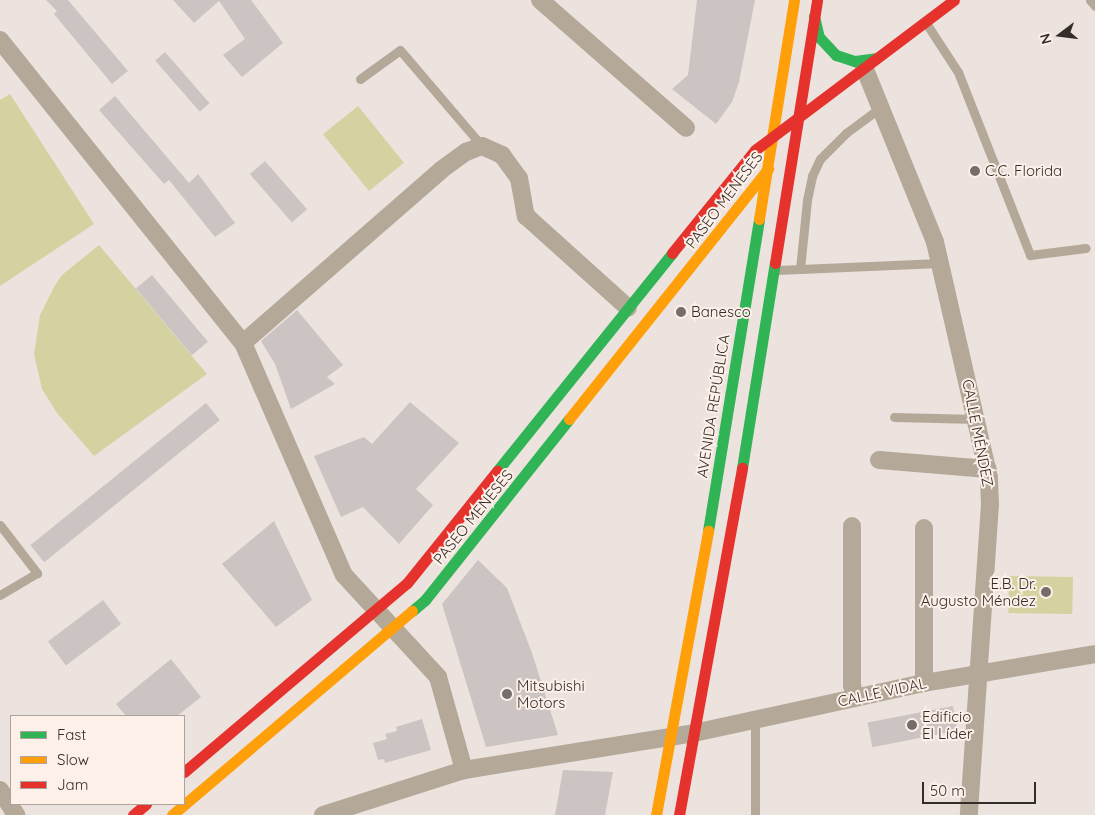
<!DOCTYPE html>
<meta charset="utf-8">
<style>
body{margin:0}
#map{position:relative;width:1095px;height:815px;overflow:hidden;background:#ece3df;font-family:Quicksand,sans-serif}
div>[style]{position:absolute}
.green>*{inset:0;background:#d4d2a1;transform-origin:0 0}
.building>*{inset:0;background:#ccc4c2;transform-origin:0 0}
.lane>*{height:9px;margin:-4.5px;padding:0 4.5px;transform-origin:4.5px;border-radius:4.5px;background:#b4a999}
.street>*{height:18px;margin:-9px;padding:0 9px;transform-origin:9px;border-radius:9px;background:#b4a999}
.fast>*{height:11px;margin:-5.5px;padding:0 5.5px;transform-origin:5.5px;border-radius:5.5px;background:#30b455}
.slow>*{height:11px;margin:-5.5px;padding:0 5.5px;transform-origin:5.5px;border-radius:5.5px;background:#ff9f0a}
.jam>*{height:11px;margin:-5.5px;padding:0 5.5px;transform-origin:5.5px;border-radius:5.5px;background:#e5322d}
.dots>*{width:14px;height:14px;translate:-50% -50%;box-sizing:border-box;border:2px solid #fdf0e9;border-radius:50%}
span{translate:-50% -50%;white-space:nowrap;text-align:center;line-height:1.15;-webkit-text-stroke:4px #fdf0e9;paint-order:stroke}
.poi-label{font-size:15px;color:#342d2a}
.left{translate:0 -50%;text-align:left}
.right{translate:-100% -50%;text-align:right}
.street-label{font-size:15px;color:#342d2a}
.legend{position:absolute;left:10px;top:715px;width:175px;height:90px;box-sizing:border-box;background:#fdf0e9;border:1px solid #ada29d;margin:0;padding:6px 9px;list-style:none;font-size:15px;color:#342d2a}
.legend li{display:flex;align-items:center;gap:10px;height:25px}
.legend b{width:25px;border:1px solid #ada29d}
.north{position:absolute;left:1035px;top:10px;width:50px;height:50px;-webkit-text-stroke:4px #fdf0e9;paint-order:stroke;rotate:255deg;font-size:14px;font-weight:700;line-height:20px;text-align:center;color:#342d2a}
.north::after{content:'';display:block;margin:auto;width:18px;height:22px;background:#342d2a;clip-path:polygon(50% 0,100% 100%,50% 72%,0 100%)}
.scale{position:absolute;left:922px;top:782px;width:114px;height:22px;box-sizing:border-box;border:2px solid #342d2a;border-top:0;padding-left:6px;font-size:15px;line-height:18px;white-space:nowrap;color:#342d2a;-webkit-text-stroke:4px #fdf0e9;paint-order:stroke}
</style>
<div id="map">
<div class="green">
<div style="clip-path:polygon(10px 94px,94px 224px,0 286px,0 100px)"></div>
<div style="left:358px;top:106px;width:73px;height:45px;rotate:51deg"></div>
<div style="clip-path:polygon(99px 245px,207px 374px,94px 456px,57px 413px,42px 389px,34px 354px,40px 315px,54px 287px,62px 275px)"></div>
<div style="left:1009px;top:576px;width:64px;height:37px;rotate:1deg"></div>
</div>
<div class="building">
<div style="clip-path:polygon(46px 0,68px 0,128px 71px,112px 84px,54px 14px,57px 11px)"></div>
<div style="clip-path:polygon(173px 0,251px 0,283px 43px,242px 77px,223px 55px,245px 39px,219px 1px,194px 23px)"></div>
<div style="clip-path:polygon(697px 0,755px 0,739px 82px,732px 102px,716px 124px,672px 89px,688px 75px)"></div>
<div style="left:165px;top:52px;width:68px;height:13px;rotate:49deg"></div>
<div style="clip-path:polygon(115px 96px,189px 183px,198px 174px,235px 223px,215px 237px,169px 180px,164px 184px,99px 110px)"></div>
<div style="left:265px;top:161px;width:64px;height:20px;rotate:49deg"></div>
<div style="left:152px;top:275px;width:87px;height:21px;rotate:50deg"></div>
<div style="clip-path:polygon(297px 310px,343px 365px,327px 377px,335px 384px,291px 409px,275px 364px,261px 341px)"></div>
<div style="clip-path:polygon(410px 402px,459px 443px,416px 489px,433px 505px,399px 544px,363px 507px,341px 517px,314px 456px,364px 437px,372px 444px)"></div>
<div style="left:206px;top:403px;width:22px;height:226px;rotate:51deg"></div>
<div style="clip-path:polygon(274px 521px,312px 600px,276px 627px,222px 564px)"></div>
<div style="clip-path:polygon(478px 560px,507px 588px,532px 653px,558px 735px,486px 747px,442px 604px)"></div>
<div style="left:103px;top:600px;width:30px;height:69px;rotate:53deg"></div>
<div style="clip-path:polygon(171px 659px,201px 697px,177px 716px,126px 716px,116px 704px)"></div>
<div style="left:953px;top:706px;width:25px;height:87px;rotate:79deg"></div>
<div style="clip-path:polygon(422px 719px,431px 750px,385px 763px,384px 759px,378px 760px,373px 743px,387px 739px,385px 734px,397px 731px,396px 727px)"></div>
<div style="clip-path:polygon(563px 770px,613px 772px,605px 815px,555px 815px)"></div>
</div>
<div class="lane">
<div style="left:1090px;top:0;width:8px;rotate:50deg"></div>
<div style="left:926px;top:23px;width:59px;rotate:56.9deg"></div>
<div style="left:958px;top:72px;width:197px;rotate:68.5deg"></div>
<div style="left:1030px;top:255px;width:56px;rotate:-7.1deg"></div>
<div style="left:360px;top:79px;width:49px;rotate:-35.9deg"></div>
<div style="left:400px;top:50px;width:126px;rotate:49.5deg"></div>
<div style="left:800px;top:269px;width:69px;rotate:-84.2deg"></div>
<div style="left:807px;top:200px;width:25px;rotate:-78deg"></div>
<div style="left:812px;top:176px;width:19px;rotate:-65deg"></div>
<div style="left:820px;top:159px;width:37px;rotate:-45deg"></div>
<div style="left:846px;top:133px;width:44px;rotate:-36.6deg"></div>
<div style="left:777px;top:270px;width:163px;rotate:-2.5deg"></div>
<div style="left:894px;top:417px;width:83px;rotate:1.4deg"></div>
<div style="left:0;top:525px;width:61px;rotate:52.4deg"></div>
<div style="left:37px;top:573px;width:43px;rotate:149.3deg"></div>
<div style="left:755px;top:720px;width:95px;rotate:90deg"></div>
</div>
<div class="street">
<div style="left:540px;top:0;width:194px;rotate:41.2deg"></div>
<div style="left:0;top:40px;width:388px;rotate:51.3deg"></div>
<div style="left:243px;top:343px;width:253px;rotate:66.5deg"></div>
<div style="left:344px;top:575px;width:139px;rotate:47.3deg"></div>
<div style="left:438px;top:677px;width:97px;rotate:74.4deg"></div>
<div style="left:864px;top:67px;width:189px;rotate:67.9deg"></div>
<div style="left:935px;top:242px;width:241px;rotate:77.1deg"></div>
<div style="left:989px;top:477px;width:27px;rotate:88deg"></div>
<div style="left:990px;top:504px;width:312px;rotate:93.9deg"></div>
<div style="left:243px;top:343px;width:263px;rotate:-41.1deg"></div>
<div style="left:441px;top:170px;width:31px;rotate:-36deg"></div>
<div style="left:466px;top:152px;width:17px;rotate:-21deg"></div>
<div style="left:482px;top:146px;width:22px;rotate:24deg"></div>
<div style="left:502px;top:155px;width:29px;rotate:54deg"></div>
<div style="left:519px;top:178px;width:39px;rotate:80deg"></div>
<div style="left:526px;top:216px;width:137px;rotate:42deg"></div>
<div style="left:879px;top:460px;width:109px;rotate:4.7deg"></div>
<div style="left:852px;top:526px;width:159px;rotate:90deg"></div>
<div style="left:852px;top:685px;width:13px;rotate:77deg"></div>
<div style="left:924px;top:528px;width:155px;rotate:90deg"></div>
<div style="left:0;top:790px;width:30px;rotate:57deg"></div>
<div style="left:323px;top:815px;width:148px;rotate:-17.7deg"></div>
<div style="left:464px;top:770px;width:233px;rotate:-9.1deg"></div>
<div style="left:694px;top:733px;width:235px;rotate:-12.3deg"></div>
<div style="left:924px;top:683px;width:173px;rotate:-9.6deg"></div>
</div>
<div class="fast">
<div style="left:814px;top:16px;width:22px;rotate:77deg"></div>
<div style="left:819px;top:37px;width:25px;rotate:47deg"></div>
<div style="left:836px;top:55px;width:20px;rotate:18deg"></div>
<div style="left:855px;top:61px;width:21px;rotate:-8deg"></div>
<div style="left:742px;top:468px;width:208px;rotate:-80.9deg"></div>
<div style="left:497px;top:471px;width:280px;rotate:-51.2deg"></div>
<div style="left:708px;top:531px;width:316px;rotate:-80.7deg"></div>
<div style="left:412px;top:611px;width:17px;rotate:-40deg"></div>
<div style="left:425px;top:600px;width:231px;rotate:-51.5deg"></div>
</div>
<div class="slow">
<div style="left:759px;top:219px;width:222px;rotate:-80.9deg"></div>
<div style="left:569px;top:419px;width:320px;rotate:-51.5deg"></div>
<div style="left:172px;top:815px;width:315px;rotate:-40.4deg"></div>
<div style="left:656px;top:815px;width:289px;rotate:-79.6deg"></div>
</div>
<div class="jam">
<div style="left:672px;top:253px;width:132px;rotate:-51.1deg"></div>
<div style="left:755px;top:150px;width:249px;rotate:-37deg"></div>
<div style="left:775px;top:263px;width:266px;rotate:-80.9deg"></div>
<div style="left:184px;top:772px;width:292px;rotate:-40.3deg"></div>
<div style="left:407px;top:583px;width:144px;rotate:-51.2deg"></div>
<div style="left:133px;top:815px;width:17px;rotate:-40deg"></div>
<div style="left:679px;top:815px;width:353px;rotate:-79.7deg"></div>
</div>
<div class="dots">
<div style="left:975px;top:171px;background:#746d69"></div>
<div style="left:681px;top:312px;background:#746d69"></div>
<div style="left:1046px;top:592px;background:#746d69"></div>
<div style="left:507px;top:694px;background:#746d69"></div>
<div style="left:912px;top:725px;background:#746d69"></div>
</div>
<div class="poi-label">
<span class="left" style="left:985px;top:171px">C.C. Florida</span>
<span class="left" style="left:691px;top:312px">Banesco</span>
<span class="right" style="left:1036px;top:592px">E.B. Dr.<br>Augusto Méndez</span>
<span class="left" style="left:517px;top:694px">Mitsubishi<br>Motors</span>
<span class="left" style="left:922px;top:725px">Edificio<br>El Líder</span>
</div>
<div class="street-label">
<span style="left:724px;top:200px;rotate:-53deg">PASEO MENESES</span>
<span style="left:713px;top:406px;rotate:-81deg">AVENIDA REPÚBLICA</span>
<span style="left:978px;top:433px;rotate:79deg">CALLE MÉNDEZ</span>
<span style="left:473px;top:517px;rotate:-51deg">PASEO MENESES</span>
<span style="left:882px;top:692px;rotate:-12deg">CALLE VIDAL</span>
</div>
<ul class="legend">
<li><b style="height:6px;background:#30b455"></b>Fast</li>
<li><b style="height:6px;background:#ff9f0a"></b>Slow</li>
<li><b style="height:6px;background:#e5322d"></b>Jam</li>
</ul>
<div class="north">N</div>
<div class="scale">50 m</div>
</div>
